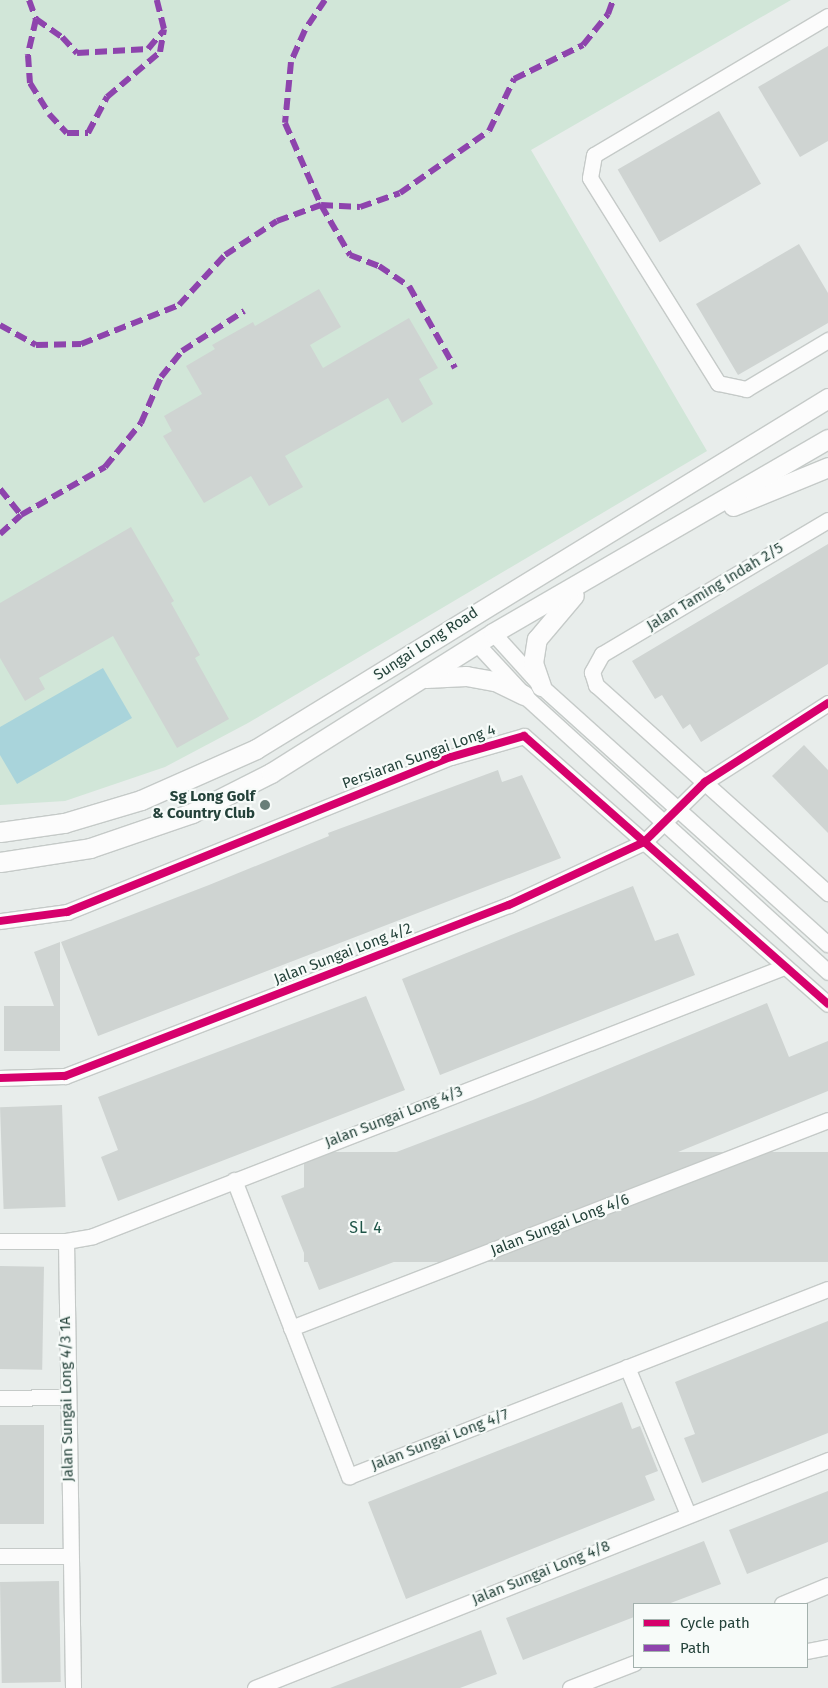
<!DOCTYPE html>
<style>
body{margin:0}
#map{position:relative;width:828px;height:1688px;overflow:hidden;background:#e8edeb;font-family:"Fira Sans",sans-serif}
div>[style]{position:absolute}
.green>*{inset:0;background:#d1e6d8}
.water>*{inset:0;background:#a9d4db}
.building>*{inset:0;background:#cfd4d2;transform-origin:0 0}
.roads{filter:drop-shadow(1px 0 #c5cac8) drop-shadow(-1px 0 #c5cac8) drop-shadow(0 1px #c5cac8) drop-shadow(0 -1px #c5cac8)}
.minor>*{height:15px;margin:-7.5px;padding:0 7.5px;transform-origin:7.5px;border-radius:7.5px;background:#fcfcfc}
.tertiary>*{height:19px;margin:-9.5px;padding:0 9.5px;transform-origin:9.5px;border-radius:9.5px;background:#fcfcfc}
.quiet>*{height:6px;margin-top:-3px;transform-origin:0;background:repeating-linear-gradient(90deg,#8e44ad 0 12px,transparent 0 18px)}
.cycleway>*{height:8px;margin:-4px;padding:0 4px;transform-origin:4px;border-radius:4px;background:#d6006c}
.dots>*{width:14px;height:14px;translate:-50% -50%;box-sizing:border-box;border:2px solid #f7fbf9;border-radius:50%}
span{translate:-50% -50%;white-space:nowrap;text-align:center;line-height:1.15;-webkit-text-stroke:4.5px #f7fbf9;paint-order:stroke}
.street-label{font-size:15px;color:#24423a}
.poi-label{font-size:15px;color:#24423a;font-weight:700}
.right{translate:-100% -50%;text-align:right}
.neighbourhood-label{font-size:16px;color:#1f5548;letter-spacing:1px}
.legend{position:absolute;left:633px;top:1603px;width:175px;height:65px;box-sizing:border-box;background:#f7fbf9;border:1px solid #a3b1ad;margin:0;padding:6px 9px;list-style:none;font-size:15px;color:#24423a}
.legend li{display:flex;align-items:center;gap:10px;height:25px}
.legend b{width:25px;border:1px solid #a3b1ad}
</style>
<div id="map">
<div class="green">
<div style="clip-path:polygon(0 0,791px 0,531px 150px,707px 451px,248px 723px,165px 767px,65px 801px,0 805px)"></div>
</div>
<div class="water">
<div style="clip-path:polygon(103px 668px,132px 718px,17px 784px,0 755px,0 727px)"></div>
</div>
<div class="building">
<div style="clip-path:polygon(828px 46px,828px 141px,800px 157px,758px 87px)"></div>
<div style="left:719px;top:111px;width:84px;height:117px;rotate:60deg"></div>
<div style="clip-path:polygon(799px 244px,828px 293px,828px 323px,738px 375px,696px 304px)"></div>
<div style="clip-path:polygon(319px 289px,341px 327px,310px 345px,323px 368px,409px 318px,438px 368px,419px 379px,433px 404px,402px 423px,388px 398px,285px 456px,303px 487px,269px 506px,251px 476px,204px 503px,163px 436px,172px 431px,164px 416px,202px 394px,186px 366px,215px 349px,212px 345px,253px 322px,255px 326px)"></div>
<div style="clip-path:polygon(131px 527px,174px 601px,171px 603px,200px 655px,195px 658px,229px 719px,177px 748px,113px 636px,39px 678px,45px 689px,25px 701px,0 658px,0 603px)"></div>
<div style="clip-path:polygon(828px 544px,828px 664px,701px 742px,690px 724px,683px 729px,662px 695px,655px 699px,632px 661px)"></div>
<div style="clip-path:polygon(804px 745px,828px 770px,828px 833px,772px 776px)"></div>
<div style="clip-path:polygon(498px 770px,502px 782px,522px 775px,561px 858px,98px 1036px,61px 942px,209px 885px,329px 836px,328px 833px)"></div>
<div style="clip-path:polygon(633px 886px,655px 941px,678px 933px,695px 975px,440px 1075px,402px 979px)"></div>
<div style="clip-path:polygon(60px 942px,60px 1051px,4px 1051px,4px 1006px,54px 1006px,34px 952px)"></div>
<div style="clip-path:polygon(366px 996px,405px 1090px,118px 1201px,101px 1157px,118px 1150px,98px 1097px)"></div>
<div style="clip-path:polygon(767px 1003px,789px 1057px,828px 1041px,828px 1091px,570px 1196px,319px 1290px,281px 1196px,533px 1100px)"></div>
<div style="left:62px;top:1105px;width:102px;height:62px;rotate:88deg"></div>
<div style="left:828px;top:1152px;width:110px;height:524px;rotate:90deg"></div>
<div style="left:0;top:1266px;width:44px;height:103px;rotate:1deg"></div>
<div style="clip-path:polygon(828px 1321px,828px 1433px,702px 1483px,684px 1438px,695px 1434px,675px 1382px)"></div>
<div style="clip-path:polygon(622px 1402px,632px 1429px,640px 1426px,658px 1471px,645px 1476px,655px 1500px,406px 1599px,368px 1502px)"></div>
<div style="left:0;top:1425px;width:44px;height:99px"></div>
<div style="clip-path:polygon(828px 1491px,828px 1542px,747px 1574px,729px 1530px)"></div>
<div style="clip-path:polygon(704px 1541px,721px 1584px,668px 1604px,634px 1604px,634px 1617px,523px 1660px,506px 1618px)"></div>
<div style="left:59px;top:1581px;width:101px;height:59px;rotate:89deg"></div>
<div style="clip-path:polygon(481px 1630px,497px 1674px,460px 1688px,330px 1688px)"></div>
</div>
<div class="roads">
<div class="minor">
<div style="left:828px;top:16px;width:272px;rotate:149.3deg"></div>
<div style="left:594px;top:155px;width:23px;rotate:100deg"></div>
<div style="left:590px;top:178px;width:242px;rotate:58deg"></div>
<div style="left:718px;top:383px;width:29px;rotate:12deg"></div>
<div style="left:746px;top:389px;width:96px;rotate:-30.9deg"></div>
<div style="left:828px;top:520px;width:263px;rotate:149.3deg"></div>
<div style="left:602px;top:654px;width:21px;rotate:119deg"></div>
<div style="left:592px;top:672px;width:14px;rotate:73deg"></div>
<div style="left:596px;top:685px;width:312px;rotate:41.9deg"></div>
<div style="left:493px;top:633px;width:72px;rotate:47.8deg"></div>
<div style="left:541px;top:686px;width:386px;rotate:42deg"></div>
<div style="left:477px;top:644px;width:74px;rotate:47.2deg"></div>
<div style="left:527px;top:698px;width:407px;rotate:42.3deg"></div>
<div style="left:0;top:921px;width:68px;rotate:-7.7deg"></div>
<div style="left:67px;top:912px;width:414px;rotate:-22deg"></div>
<div style="left:451px;top:757px;width:76px;rotate:-16deg"></div>
<div style="left:524px;top:736px;width:405px;rotate:41.4deg"></div>
<div style="left:0;top:1078px;width:65px;rotate:-1.8deg"></div>
<div style="left:65px;top:1076px;width:476px;rotate:-21.1deg"></div>
<div style="left:509px;top:905px;width:149px;rotate:-25deg"></div>
<div style="left:644px;top:842px;width:86px;rotate:-44.5deg"></div>
<div style="left:705px;top:782px;width:146px;rotate:-32.7deg"></div>
<div style="left:234px;top:1180px;width:318px;rotate:68.8deg"></div>
<div style="left:349px;top:1476px;width:514px;rotate:-21.33deg"></div>
<div style="left:0;top:1241px;width:66px"></div>
<div style="left:66px;top:1241px;width:27px;rotate:-10deg"></div>
<div style="left:93px;top:1236px;width:742px;rotate:-21.27deg"></div>
<div style="left:66px;top:1241px;width:447px;rotate:89.1deg"></div>
<div style="left:291px;top:1328px;width:576px;rotate:-21.17deg"></div>
<div style="left:627px;top:1367px;width:159px;rotate:67.5deg"></div>
<div style="left:0;top:1398px;width:66px;rotate:-0.9deg"></div>
<div style="left:0;top:1556px;width:70px"></div>
<div style="left:782px;top:1604px;width:50px;rotate:-22.4deg"></div>
<div style="left:807px;top:1651px;width:21px;rotate:-11deg"></div>
<div style="left:255px;top:1688px;width:617px;rotate:-21.7deg"></div>
<div style="left:570px;top:1688px;width:69px;rotate:-21.3deg"></div>
</div>
<div class="tertiary">
<div style="left:733px;top:506px;width:103px;rotate:-22.3deg"></div>
<div style="left:426px;top:678px;width:40px;rotate:-2.9deg"></div>
<div style="left:466px;top:676px;width:29px;rotate:10deg"></div>
<div style="left:495px;top:681px;width:32px;rotate:26deg"></div>
<div style="left:541px;top:686px;width:24px;rotate:-109deg"></div>
<div style="left:533px;top:663px;width:24px;rotate:-81deg"></div>
<div style="left:537px;top:639px;width:57px;rotate:-49.9deg"></div>
<div style="left:0;top:832px;width:65px;rotate:-8deg"></div>
<div style="left:64px;top:823px;width:80px;rotate:-16.6deg"></div>
<div style="left:141px;top:800px;width:126px;rotate:-23.9deg"></div>
<div style="left:256px;top:749px;width:671px;rotate:-31.53deg"></div>
<div style="left:0;top:862px;width:91px;rotate:-8.8deg"></div>
<div style="left:90px;top:848px;width:108px;rotate:-18.9deg"></div>
<div style="left:192px;top:813px;width:89px;rotate:-26.9deg"></div>
<div style="left:271px;top:773px;width:262px;rotate:-32.2deg"></div>
<div style="left:493px;top:633px;width:387px;rotate:-30.1deg"></div>
</div>
</div>
<div class="quiet">
<div style="left:29px;top:0;width:20px;rotate:70deg"></div>
<div style="left:36px;top:19px;width:32px;rotate:35deg"></div>
<div style="left:62px;top:37px;width:22px;rotate:47deg"></div>
<div style="left:77px;top:53px;width:71px;rotate:-3.2deg"></div>
<div style="left:148px;top:49px;width:23px;rotate:-50deg"></div>
<div style="left:325px;top:0;width:36px;rotate:124deg"></div>
<div style="left:305px;top:30px;width:35px;rotate:114deg"></div>
<div style="left:291px;top:62px;width:61px;rotate:95.6deg"></div>
<div style="left:285px;top:123px;width:90px;rotate:66.3deg"></div>
<div style="left:321px;top:205px;width:58px;rotate:59.9deg"></div>
<div style="left:350px;top:255px;width:31px;rotate:21deg"></div>
<div style="left:379px;top:266px;width:36px;rotate:34deg"></div>
<div style="left:409px;top:286px;width:94px;rotate:60.7deg"></div>
<div style="left:36px;top:19px;width:37px;rotate:103deg"></div>
<div style="left:28px;top:55px;width:28px;rotate:86deg"></div>
<div style="left:30px;top:83px;width:36px;rotate:58deg"></div>
<div style="left:49px;top:114px;width:26px;rotate:47deg"></div>
<div style="left:67px;top:133px;width:21px"></div>
<div style="left:88px;top:133px;width:41px;rotate:-62.2deg"></div>
<div style="left:107px;top:97px;width:70px;rotate:-40.3deg"></div>
<div style="left:160px;top:52px;width:23px;rotate:-80deg"></div>
<div style="left:164px;top:29px;width:30px;rotate:-104deg"></div>
<div style="left:0;top:325px;width:41px;rotate:29.1deg"></div>
<div style="left:36px;top:345px;width:45px;rotate:-1.3deg"></div>
<div style="left:81px;top:344px;width:105px;rotate:-21.7deg"></div>
<div style="left:179px;top:305px;width:68px;rotate:-47.4deg"></div>
<div style="left:225px;top:255px;width:62px;rotate:-33.2deg"></div>
<div style="left:277px;top:221px;width:47px;rotate:-20deg"></div>
<div style="left:321px;top:205px;width:39px;rotate:3deg"></div>
<div style="left:360px;top:207px;width:42px;rotate:-19.3deg"></div>
<div style="left:400px;top:193px;width:108px;rotate:-34.9deg"></div>
<div style="left:489px;top:131px;width:58px;rotate:-64.3deg"></div>
<div style="left:514px;top:79px;width:77px;rotate:-26.2deg"></div>
<div style="left:583px;top:45px;width:40px;rotate:-51deg"></div>
<div style="left:608px;top:14px;width:15px;rotate:-70deg"></div>
<div style="left:0;top:489px;width:33px;rotate:51deg"></div>
<div style="left:0;top:534px;width:28px;rotate:-42deg"></div>
<div style="left:21px;top:515px;width:97px;rotate:-29.7deg"></div>
<div style="left:105px;top:467px;width:57px;rotate:-50.7deg"></div>
<div style="left:141px;top:423px;width:50px;rotate:-66.5deg"></div>
<div style="left:161px;top:377px;width:33px;rotate:-51deg"></div>
<div style="left:182px;top:351px;width:74px;rotate:-32.8deg"></div>
</div>
<div class="cycleway">
<div style="left:0;top:921px;width:68px;rotate:-7.7deg"></div>
<div style="left:67px;top:912px;width:414px;rotate:-22deg"></div>
<div style="left:451px;top:757px;width:76px;rotate:-16deg"></div>
<div style="left:524px;top:736px;width:405px;rotate:41.4deg"></div>
<div style="left:0;top:1078px;width:65px;rotate:-1.8deg"></div>
<div style="left:65px;top:1076px;width:476px;rotate:-21.1deg"></div>
<div style="left:509px;top:905px;width:149px;rotate:-25deg"></div>
<div style="left:644px;top:842px;width:86px;rotate:-44.5deg"></div>
<div style="left:705px;top:782px;width:146px;rotate:-32.7deg"></div>
</div>
<div class="dots">
<div style="left:265px;top:805px;background:#697e78"></div>
</div>
<div class="street-label">
<span style="left:715px;top:587px;rotate:-31deg">Jalan Taming Indah 2/5</span>
<span style="left:426px;top:644px;rotate:-33deg">Sungai Long Road</span>
<span style="left:419px;top:757px;rotate:-20deg">Persiaran Sungai Long 4</span>
<span style="left:343px;top:954px;rotate:-21deg">Jalan Sungai Long 4/2</span>
<span style="left:394px;top:1117px;rotate:-21deg">Jalan Sungai Long 4/3</span>
<span style="left:560px;top:1225px;rotate:-21deg">Jalan Sungai Long 4/6</span>
<span style="left:67px;top:1399px;rotate:-91deg">Jalan Sungai Long 4/3 1A</span>
<span style="left:440px;top:1440px;rotate:-21deg">Jalan Sungai Long 4/7</span>
<span style="left:541px;top:1573px;rotate:-22deg">Jalan Sungai Long 4/8</span>
</div>
<div class="poi-label">
<span class="right" style="left:255px;top:805px">Sg Long Golf<br>&amp; Country Club</span>
</div>
<div class="neighbourhood-label">
<span style="left:366px;top:1228px">SL 4</span>
</div>
<ul class="legend">
<li><b style="height:6px;background:#d6006c"></b>Cycle path</li>
<li><b style="height:6px;background:#8e44ad"></b>Path</li>
</ul>
</div>
